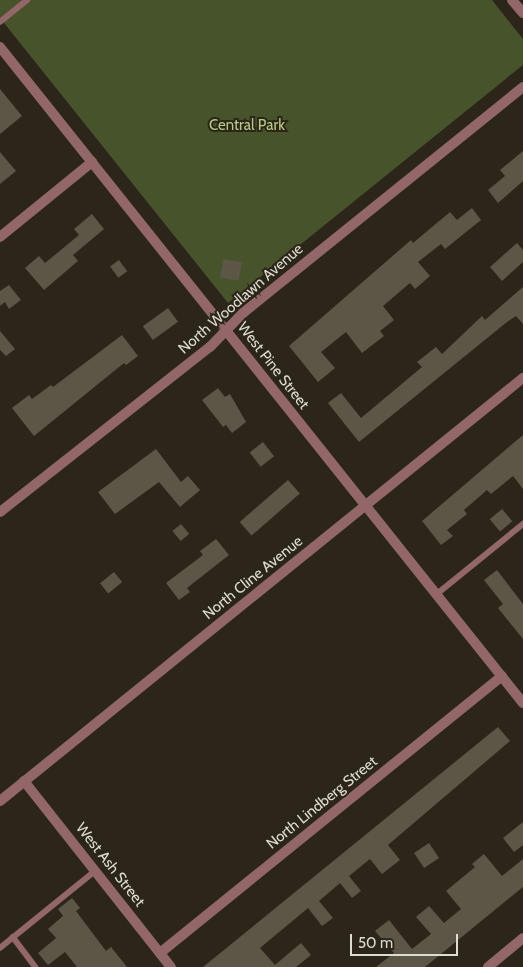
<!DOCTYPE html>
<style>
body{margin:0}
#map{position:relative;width:523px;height:967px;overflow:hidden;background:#2c261a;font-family:Cabin,sans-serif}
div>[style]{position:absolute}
.green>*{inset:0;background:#47532a}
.building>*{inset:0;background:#5c5647;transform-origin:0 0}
.service>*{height:5.5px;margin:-2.75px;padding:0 2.75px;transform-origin:2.75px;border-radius:2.75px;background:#93666a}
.minor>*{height:10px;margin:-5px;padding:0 5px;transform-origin:5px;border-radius:5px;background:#93666a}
.tertiary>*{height:10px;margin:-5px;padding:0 5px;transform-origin:5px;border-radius:5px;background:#93666a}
span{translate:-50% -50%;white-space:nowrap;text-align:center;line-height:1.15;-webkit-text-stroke:4px #2c261a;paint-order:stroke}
.park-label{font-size:15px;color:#b6cb82}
.street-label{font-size:15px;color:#dfdbd3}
.scale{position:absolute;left:350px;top:934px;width:108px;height:22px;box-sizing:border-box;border:2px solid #dfdbd3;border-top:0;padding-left:6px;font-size:15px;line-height:18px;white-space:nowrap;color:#dfdbd3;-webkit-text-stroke:4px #2c261a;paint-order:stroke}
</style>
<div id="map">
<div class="green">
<div style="clip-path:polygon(0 0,492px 0,523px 39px,523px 65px,228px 303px,0 18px)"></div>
</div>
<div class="building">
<div style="clip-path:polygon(0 89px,22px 116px,0 134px)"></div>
<div style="clip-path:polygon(523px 151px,523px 181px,498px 203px,488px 190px,505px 176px,500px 170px)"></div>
<div style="clip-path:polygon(0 152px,16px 171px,0 184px)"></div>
<div style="clip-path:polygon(472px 208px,481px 220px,445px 249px,441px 244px,418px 262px,430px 276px,415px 289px,410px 283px,383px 306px,394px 320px,380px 331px,384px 336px,362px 353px,346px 332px,321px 352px,335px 368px,318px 382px,289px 346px,411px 240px,413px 243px,450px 212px,457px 220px)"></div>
<div style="clip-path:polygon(92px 214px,104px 229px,73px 255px,78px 261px,44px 290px,25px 268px,39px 256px,45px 263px,79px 235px,74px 229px)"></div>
<div style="clip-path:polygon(517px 243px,523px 250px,523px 262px,502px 281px,490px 267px)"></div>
<div style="left:223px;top:259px;width:19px;height:19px;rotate:9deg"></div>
<div style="left:119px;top:260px;width:14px;height:11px;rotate:54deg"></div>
<div style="clip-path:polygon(9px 285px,21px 300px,9px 309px,5px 302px,0 306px,0 291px)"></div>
<div style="clip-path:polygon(523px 287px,523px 324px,516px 316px,507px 322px,359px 442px,328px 403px,341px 393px,361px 418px,422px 367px,417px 362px,436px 347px,442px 354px,482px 316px,485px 320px)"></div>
<div style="left:168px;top:308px;width:17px;height:31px;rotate:54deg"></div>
<div style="clip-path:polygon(0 331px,15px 349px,6px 356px,0 350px)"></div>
<div style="clip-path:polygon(122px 335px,138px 356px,126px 365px,124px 363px,34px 436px,12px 408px,29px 395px,32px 399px,51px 385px,53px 387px)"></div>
<div style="clip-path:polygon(218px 388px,225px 397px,230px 394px,246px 422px,232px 433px,226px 425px,223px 427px,202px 400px)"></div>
<div style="clip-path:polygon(523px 435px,523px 489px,513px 476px,491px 494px,487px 490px,464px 510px,467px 514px,447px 530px,453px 536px,441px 545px,422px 521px)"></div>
<div style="left:263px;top:442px;width:18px;height:17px;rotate:52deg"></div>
<div style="clip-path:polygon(156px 449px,181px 482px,188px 476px,200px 490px,180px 507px,159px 482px,115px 514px,98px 492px)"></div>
<div style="left:288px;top:480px;width:18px;height:64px;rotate:49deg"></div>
<div style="left:502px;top:509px;width:16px;height:16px;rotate:50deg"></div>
<div style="left:181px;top:524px;width:13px;height:11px;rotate:51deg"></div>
<div style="clip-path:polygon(216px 539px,229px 555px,187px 588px,190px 592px,179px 600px,166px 583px,203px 555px,200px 551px)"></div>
<div style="clip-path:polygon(497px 570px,523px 604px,523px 639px,498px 608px,503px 604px,484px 580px)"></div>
<div style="left:114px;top:572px;width:13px;height:18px;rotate:51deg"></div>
<div style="clip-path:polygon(498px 727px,510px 741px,388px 845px,400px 860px,382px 874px,370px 859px,349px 876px,361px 891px,352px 898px,340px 883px,319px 901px,333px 918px,322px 926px,308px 908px,260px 948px,275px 965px,301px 943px,311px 955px,296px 967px,203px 967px)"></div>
<div style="clip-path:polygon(523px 822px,523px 845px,514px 852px,503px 838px)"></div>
<div style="left:429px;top:843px;width:18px;height:18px;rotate:56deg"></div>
<div style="clip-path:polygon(484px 854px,502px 876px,523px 859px,523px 887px,425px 967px,376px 967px,394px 953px,375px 931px,389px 920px,412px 949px,431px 934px,416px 917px,429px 906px,444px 923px,461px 909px,446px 891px,475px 867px,472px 864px)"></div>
<div style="clip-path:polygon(72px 898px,80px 908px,76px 911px,106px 951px,111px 947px,127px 967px,77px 967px,65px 952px,48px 965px,38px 953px,56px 938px,48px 929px,63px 916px,58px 909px)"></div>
</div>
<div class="service">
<div style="left:0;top:22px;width:35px;rotate:-39deg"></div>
<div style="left:437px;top:594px;width:111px;rotate:-39.1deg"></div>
<div style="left:13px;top:937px;width:38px;rotate:53deg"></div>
<div style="left:0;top:948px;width:122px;rotate:-39deg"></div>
</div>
<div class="minor">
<div style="left:512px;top:0;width:17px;rotate:50deg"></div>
<div style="left:0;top:47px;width:839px;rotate:51.44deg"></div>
<div style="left:0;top:237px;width:119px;rotate:-39.2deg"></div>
<div style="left:0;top:512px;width:267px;rotate:-38.2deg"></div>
<div style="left:210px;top:347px;width:47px;rotate:-45.9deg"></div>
<div style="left:243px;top:313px;width:360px;rotate:-38.9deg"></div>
<div style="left:24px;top:781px;width:237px;rotate:51.7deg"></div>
<div style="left:160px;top:953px;width:440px;rotate:-39deg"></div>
<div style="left:488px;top:967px;width:45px;rotate:-39.6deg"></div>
</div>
<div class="tertiary">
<div style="left:0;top:801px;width:673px;rotate:-38.97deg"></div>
</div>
<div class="park-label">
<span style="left:247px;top:126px">Central Park</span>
</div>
<div class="street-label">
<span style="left:241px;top:299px;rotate:-41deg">North Woodlawn Avenue</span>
<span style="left:273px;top:366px;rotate:52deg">West Pine Street</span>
<span style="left:253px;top:578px;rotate:-39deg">North Cline Avenue</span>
<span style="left:322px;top:803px;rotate:-39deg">North Lindberg Street</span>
<span style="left:110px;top:865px;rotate:52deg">West Ash Street</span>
</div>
<div class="scale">50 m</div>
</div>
